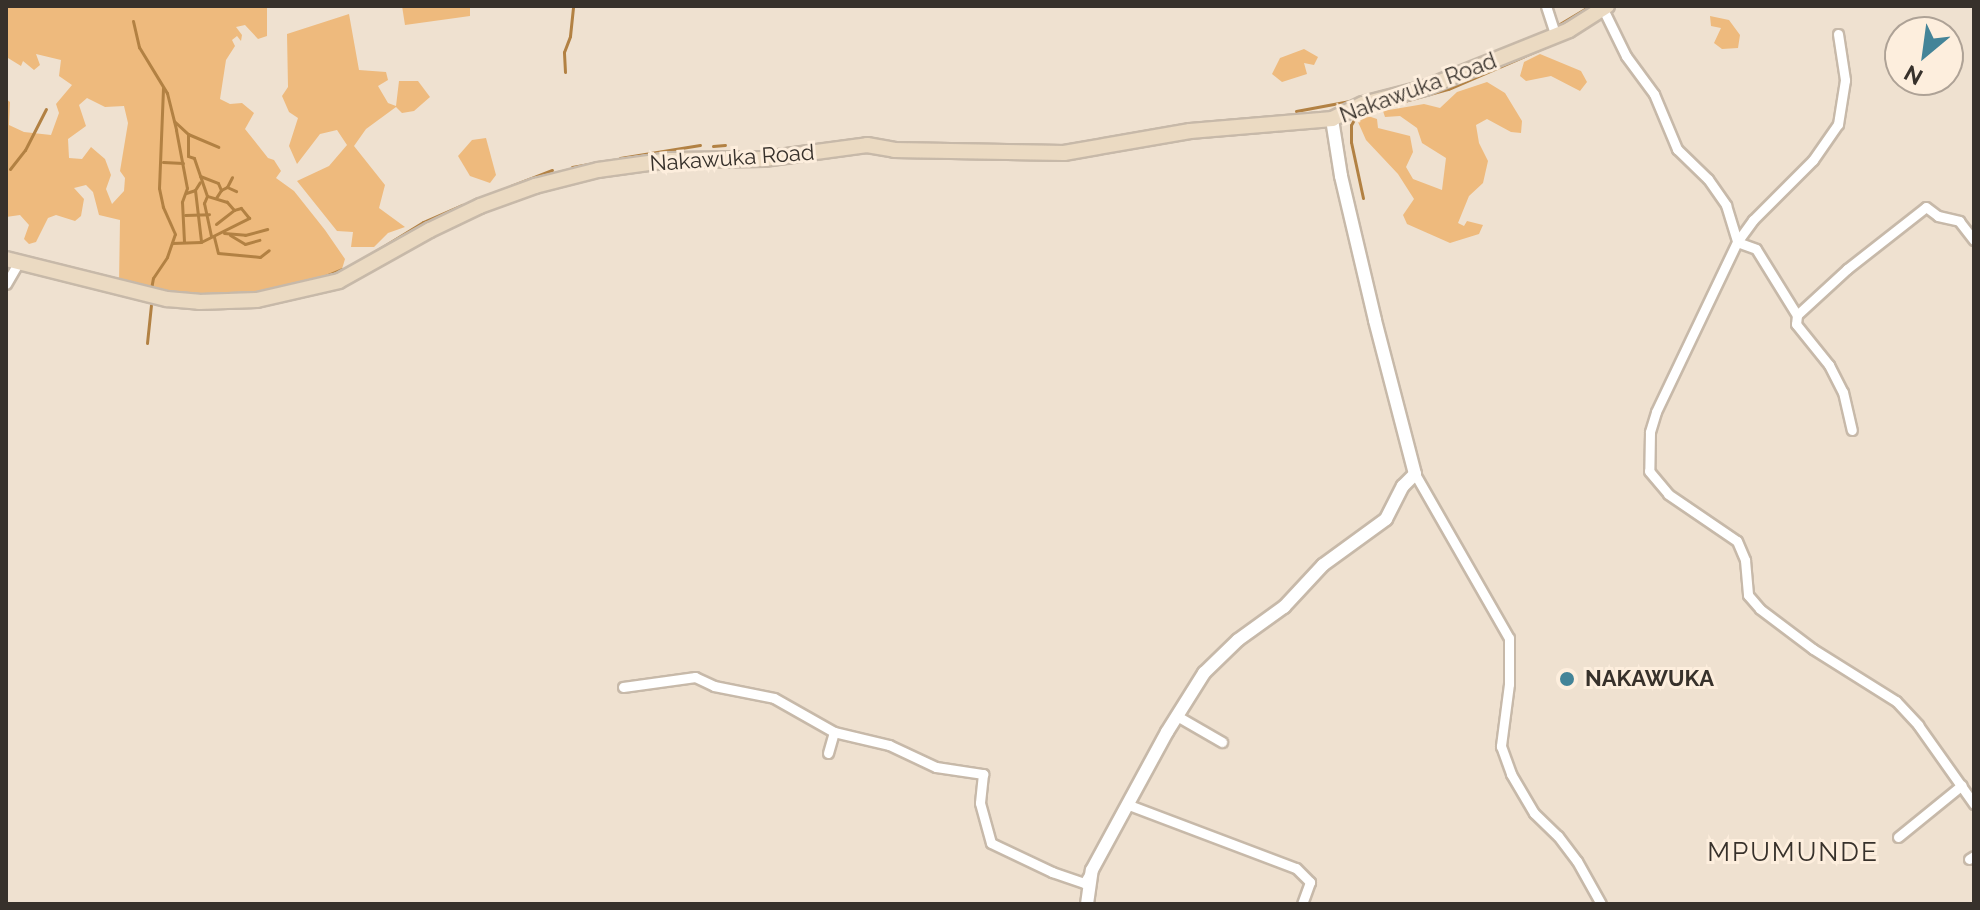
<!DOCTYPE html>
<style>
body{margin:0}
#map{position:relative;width:1980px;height:910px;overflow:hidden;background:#efe1d0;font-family:Raleway,sans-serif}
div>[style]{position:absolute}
.green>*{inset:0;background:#eeba7d}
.stream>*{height:3px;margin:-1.5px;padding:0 1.5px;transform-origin:1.5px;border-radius:1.5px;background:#b28143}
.roads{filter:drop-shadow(2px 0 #c7b9a9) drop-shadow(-2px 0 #c7b9a9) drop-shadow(0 2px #c7b9a9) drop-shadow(0 -2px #c7b9a9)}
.minor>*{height:9px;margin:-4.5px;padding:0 4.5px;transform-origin:4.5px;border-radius:4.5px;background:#fff}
.tertiary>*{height:12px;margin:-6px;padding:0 6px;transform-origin:6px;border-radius:6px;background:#fff}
.secondary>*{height:14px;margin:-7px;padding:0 7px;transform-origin:7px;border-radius:7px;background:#ebdac2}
.dots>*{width:22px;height:22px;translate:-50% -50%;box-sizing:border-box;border:4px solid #fdeedd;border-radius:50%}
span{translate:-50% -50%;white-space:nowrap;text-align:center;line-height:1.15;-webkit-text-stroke:6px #fdeedd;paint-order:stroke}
.street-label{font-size:22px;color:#37312b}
.poi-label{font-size:22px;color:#37312b;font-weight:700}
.left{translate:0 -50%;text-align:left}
.quarter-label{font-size:26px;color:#37312b;letter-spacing:2px}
.frame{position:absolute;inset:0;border:8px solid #37312b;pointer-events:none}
.north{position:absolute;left:1884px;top:16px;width:80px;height:80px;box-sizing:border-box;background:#fdeedd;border:2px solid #aea296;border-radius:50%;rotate:209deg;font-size:22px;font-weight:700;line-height:32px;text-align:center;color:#37312b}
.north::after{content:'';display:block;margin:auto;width:28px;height:36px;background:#448498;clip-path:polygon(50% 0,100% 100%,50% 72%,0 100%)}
</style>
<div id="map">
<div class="green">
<div style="clip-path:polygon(evenodd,6px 6px,267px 6px,267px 36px,258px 39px,245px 25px,236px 27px,242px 35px,241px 41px,237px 36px,232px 40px,235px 46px,226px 60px,220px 99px,230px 104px,242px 103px,254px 113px,245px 129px,268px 158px,274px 160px,281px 171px,276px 178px,294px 191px,325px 230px,345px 259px,342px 269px,316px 280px,240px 294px,177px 293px,119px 284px,120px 220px,99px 215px,93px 192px,86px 185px,74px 188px,84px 199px,81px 216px,75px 221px,56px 215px,48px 218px,36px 242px,29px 244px,24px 239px,29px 225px,20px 215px,6px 217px,6px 99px,10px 102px,9px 125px,24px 132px,51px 135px,59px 113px,56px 104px,72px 85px,59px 76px,61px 60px,36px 54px,40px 65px,34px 70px,23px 61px,21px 66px,8px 58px,6px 6px,87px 98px,105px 107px,124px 106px,128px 123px,120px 171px,125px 178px,124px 191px,112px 204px,106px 189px,111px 175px,105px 159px,91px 147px,82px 159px,69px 158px,68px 139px,86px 126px,79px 105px,87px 98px)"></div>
<div style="clip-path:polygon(402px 6px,470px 6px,470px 16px,405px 25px)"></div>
<div style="clip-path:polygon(349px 14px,359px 70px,386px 72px,388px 80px,378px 86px,388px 103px,396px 106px,399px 81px,418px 81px,430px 97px,414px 111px,402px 113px,396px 107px,366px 129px,354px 146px,385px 185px,379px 208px,405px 227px,388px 233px,374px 247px,351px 247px,353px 232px,337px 231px,297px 181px,329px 166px,347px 145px,337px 130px,320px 134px,297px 164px,289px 146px,298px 118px,289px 112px,282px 96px,288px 87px,287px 34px)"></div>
<div style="clip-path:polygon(1710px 16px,1729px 20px,1740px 35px,1738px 48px,1722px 49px,1714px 43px,1721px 28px,1711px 26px)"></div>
<div style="clip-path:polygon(1304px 49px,1318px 57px,1314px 65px,1304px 63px,1307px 74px,1282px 82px,1272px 74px,1280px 58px)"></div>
<div style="clip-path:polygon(1540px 54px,1581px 71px,1587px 82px,1580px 91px,1551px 76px,1526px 81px,1520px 76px,1524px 62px)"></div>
<div style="clip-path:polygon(1487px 82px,1505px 93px,1522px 121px,1521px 133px,1511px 132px,1487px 119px,1476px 125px,1479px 143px,1488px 161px,1483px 183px,1469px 196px,1458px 223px,1464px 226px,1467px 221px,1483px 225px,1479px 234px,1450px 243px,1407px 224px,1403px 215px,1414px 199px,1398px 174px,1366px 140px,1358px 122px,1368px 116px,1377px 119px,1378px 128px,1410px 136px,1413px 152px,1406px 167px,1413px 179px,1442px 190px,1446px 158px,1422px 143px,1417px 128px,1400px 116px,1385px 117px,1383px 111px,1424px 104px,1440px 108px,1457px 92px)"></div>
<div style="clip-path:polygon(486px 138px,496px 175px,490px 183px,470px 176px,458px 156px,472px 140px)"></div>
</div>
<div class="stream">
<div style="left:133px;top:21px;width:27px;rotate:77deg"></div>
<div style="left:139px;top:47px;width:54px;rotate:58.7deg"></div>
<div style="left:167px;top:93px;width:38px;rotate:76deg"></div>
<div style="left:176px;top:130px;width:59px;rotate:79.3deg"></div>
<div style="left:187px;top:188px;width:15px;rotate:110deg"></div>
<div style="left:182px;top:202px;width:40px;rotate:87.1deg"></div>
<div style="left:1558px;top:25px;width:37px;rotate:-31deg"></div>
<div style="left:565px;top:72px;width:20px;rotate:-93deg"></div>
<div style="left:564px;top:52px;width:17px;rotate:-69deg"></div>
<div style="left:570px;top:36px;width:30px;rotate:-84deg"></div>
<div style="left:1296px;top:111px;width:60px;rotate:-10.6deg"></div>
<div style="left:174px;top:121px;width:19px;rotate:43deg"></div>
<div style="left:188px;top:134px;width:33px;rotate:23deg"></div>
<div style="left:713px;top:146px;width:12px;rotate:-5deg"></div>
<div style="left:620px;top:158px;width:81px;rotate:-9.2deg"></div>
<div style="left:163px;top:162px;width:20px;rotate:3deg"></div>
<div style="left:572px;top:167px;width:34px;rotate:-10deg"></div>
<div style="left:10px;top:169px;width:24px;rotate:-52deg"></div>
<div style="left:25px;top:150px;width:46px;rotate:-62.9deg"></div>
<div style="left:200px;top:176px;width:19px;rotate:21deg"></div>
<div style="left:218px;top:183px;width:8px;rotate:67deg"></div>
<div style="left:221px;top:190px;width:9px;rotate:122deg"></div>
<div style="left:511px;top:186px;width:44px;rotate:-21.3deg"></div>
<div style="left:227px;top:187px;width:11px;rotate:-63deg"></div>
<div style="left:195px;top:190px;width:51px;rotate:83.3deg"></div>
<div style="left:221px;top:190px;width:7px;rotate:-27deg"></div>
<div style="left:227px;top:187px;width:10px;rotate:24deg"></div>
<div style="left:186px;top:193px;width:9px;rotate:-18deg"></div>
<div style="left:195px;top:190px;width:9px;rotate:-58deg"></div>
<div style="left:207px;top:196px;width:8px;rotate:113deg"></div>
<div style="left:204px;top:203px;width:34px;rotate:78deg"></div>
<div style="left:1363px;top:198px;width:57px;rotate:-102.1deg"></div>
<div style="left:1351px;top:142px;width:17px;rotate:-90deg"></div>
<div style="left:1351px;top:125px;width:13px;rotate:-61deg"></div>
<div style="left:1357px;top:114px;width:94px;rotate:-15.4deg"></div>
<div style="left:1448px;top:89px;width:134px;rotate:-23.3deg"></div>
<div style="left:475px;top:200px;width:31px;rotate:-21deg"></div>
<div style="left:185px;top:215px;width:24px;rotate:-2deg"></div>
<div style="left:216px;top:224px;width:23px;rotate:-38deg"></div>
<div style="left:224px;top:233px;width:21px;rotate:5deg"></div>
<div style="left:245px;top:235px;width:23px;rotate:-15deg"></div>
<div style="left:230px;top:235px;width:17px;rotate:31deg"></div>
<div style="left:245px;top:244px;width:15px;rotate:-16deg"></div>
<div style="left:214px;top:237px;width:16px;rotate:76deg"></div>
<div style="left:218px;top:253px;width:42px;rotate:5.4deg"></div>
<div style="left:260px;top:257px;width:11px;rotate:-38deg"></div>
<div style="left:172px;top:243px;width:29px;rotate:-2deg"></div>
<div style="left:201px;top:242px;width:54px;rotate:-26.6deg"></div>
<div style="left:249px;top:218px;width:13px;rotate:-129deg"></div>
<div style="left:241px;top:208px;width:7px;rotate:164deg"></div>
<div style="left:234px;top:210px;width:11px;rotate:-131deg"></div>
<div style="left:227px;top:202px;width:21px;rotate:-163deg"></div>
<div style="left:207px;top:196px;width:40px;rotate:-108.9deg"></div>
<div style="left:194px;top:158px;width:6px;rotate:-162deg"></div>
<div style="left:188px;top:156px;width:22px;rotate:-90deg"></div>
<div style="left:358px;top:262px;width:76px;rotate:-31.6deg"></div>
<div style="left:423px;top:222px;width:43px;rotate:-23.6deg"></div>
<div style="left:316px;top:280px;width:28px;rotate:-23deg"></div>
<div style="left:287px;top:285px;width:21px;rotate:-11deg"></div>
<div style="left:151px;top:289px;width:11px;rotate:-80deg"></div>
<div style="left:153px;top:278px;width:25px;rotate:-56deg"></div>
<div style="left:167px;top:257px;width:24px;rotate:-71deg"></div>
<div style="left:175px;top:234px;width:30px;rotate:-114deg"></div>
<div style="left:163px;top:207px;width:19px;rotate:-102deg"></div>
<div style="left:159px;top:188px;width:100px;rotate:-87.7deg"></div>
<div style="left:147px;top:343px;width:38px;rotate:-84deg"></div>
</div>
<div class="roads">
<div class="minor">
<div style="left:1546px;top:6px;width:32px;rotate:72deg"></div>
<div style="left:1603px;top:9px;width:52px;rotate:63.9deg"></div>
<div style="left:1626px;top:56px;width:47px;rotate:53.6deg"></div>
<div style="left:1654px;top:94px;width:60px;rotate:67.3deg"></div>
<div style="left:1677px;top:149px;width:43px;rotate:44.1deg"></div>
<div style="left:1708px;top:179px;width:32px;rotate:55deg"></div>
<div style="left:1726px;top:205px;width:39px;rotate:73deg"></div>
<div style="left:1737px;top:242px;width:20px;rotate:20deg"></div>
<div style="left:1756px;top:249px;width:78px;rotate:58.2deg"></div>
<div style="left:1797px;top:315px;width:9px;rotate:96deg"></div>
<div style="left:1796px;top:324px;width:53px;rotate:51.2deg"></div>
<div style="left:1829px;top:365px;width:30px;rotate:63deg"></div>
<div style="left:1843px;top:392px;width:39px;rotate:77deg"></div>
<div style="left:1838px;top:34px;width:47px;rotate:81.3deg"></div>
<div style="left:1845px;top:80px;width:45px;rotate:99deg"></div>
<div style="left:1838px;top:124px;width:44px;rotate:124.8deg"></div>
<div style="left:1813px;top:160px;width:85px;rotate:135deg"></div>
<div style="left:1753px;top:220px;width:27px;rotate:126deg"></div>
<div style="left:1737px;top:242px;width:188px;rotate:115.5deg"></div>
<div style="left:1656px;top:412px;width:21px;rotate:107deg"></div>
<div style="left:1650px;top:432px;width:39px;rotate:91deg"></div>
<div style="left:1649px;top:471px;width:30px;rotate:50deg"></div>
<div style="left:1668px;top:494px;width:83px;rotate:34.3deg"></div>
<div style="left:1737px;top:541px;width:21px;rotate:67deg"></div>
<div style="left:1745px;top:560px;width:35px;rotate:85deg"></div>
<div style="left:1748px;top:595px;width:18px;rotate:49deg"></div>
<div style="left:1760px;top:609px;width:66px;rotate:37deg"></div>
<div style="left:1813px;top:649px;width:98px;rotate:32.1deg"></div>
<div style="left:1896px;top:701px;width:33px;rotate:47deg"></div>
<div style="left:1918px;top:725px;width:97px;rotate:54.7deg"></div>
<div style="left:6px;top:284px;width:24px;rotate:-60deg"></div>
<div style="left:1797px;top:315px;width:68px;rotate:-42.6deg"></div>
<div style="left:1847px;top:269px;width:100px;rotate:-38.1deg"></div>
<div style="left:1926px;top:207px;width:15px;rotate:37deg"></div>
<div style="left:1938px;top:216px;width:22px;rotate:13deg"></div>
<div style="left:1959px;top:221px;width:24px;rotate:52deg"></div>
<div style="left:1415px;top:474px;width:189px;rotate:60.2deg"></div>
<div style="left:1509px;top:638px;width:46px;rotate:90deg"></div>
<div style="left:1509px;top:684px;width:63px;rotate:97.4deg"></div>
<div style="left:1501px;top:746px;width:30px;rotate:70deg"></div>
<div style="left:1511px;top:774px;width:45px;rotate:59.5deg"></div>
<div style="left:1534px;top:813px;width:33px;rotate:44deg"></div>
<div style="left:1558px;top:836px;width:31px;rotate:53deg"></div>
<div style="left:1577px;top:861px;width:49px;rotate:60.8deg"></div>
<div style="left:623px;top:687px;width:73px;rotate:-7.9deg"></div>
<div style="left:695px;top:677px;width:21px;rotate:25deg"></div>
<div style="left:714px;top:686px;width:61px;rotate:11.3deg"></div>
<div style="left:774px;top:698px;width:69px;rotate:29.5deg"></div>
<div style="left:1177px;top:716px;width:52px;rotate:30deg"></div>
<div style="left:828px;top:753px;width:22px;rotate:-74deg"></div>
<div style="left:834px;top:732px;width:57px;rotate:13.3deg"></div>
<div style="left:889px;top:745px;width:52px;rotate:25.1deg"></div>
<div style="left:936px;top:767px;width:48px;rotate:8.5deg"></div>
<div style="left:983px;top:774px;width:29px;rotate:96deg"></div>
<div style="left:980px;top:803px;width:41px;rotate:74.6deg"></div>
<div style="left:991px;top:843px;width:68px;rotate:25.4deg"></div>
<div style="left:1052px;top:872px;width:34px;rotate:19deg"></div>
<div style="left:1084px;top:883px;width:12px;rotate:-59deg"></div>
<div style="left:1129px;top:805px;width:178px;rotate:20.7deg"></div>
<div style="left:1296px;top:868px;width:20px;rotate:45deg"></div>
<div style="left:1310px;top:882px;width:23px;rotate:110deg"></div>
<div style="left:1898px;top:837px;width:82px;rotate:-39.1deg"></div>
<div style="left:1969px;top:859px;width:6px;rotate:-31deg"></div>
</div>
<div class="tertiary">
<div style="left:1087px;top:904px;width:34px;rotate:-82deg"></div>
<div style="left:1092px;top:870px;width:157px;rotate:-61.5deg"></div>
<div style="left:1167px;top:732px;width:70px;rotate:-57.9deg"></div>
<div style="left:1204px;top:673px;width:47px;rotate:-44.1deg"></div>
<div style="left:1238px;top:640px;width:57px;rotate:-35.7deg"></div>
<div style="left:1284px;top:607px;width:57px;rotate:-47.1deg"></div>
<div style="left:1323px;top:565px;width:78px;rotate:-36.1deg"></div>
<div style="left:1386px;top:519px;width:37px;rotate:-63deg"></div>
<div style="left:1403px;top:486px;width:17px;rotate:-45deg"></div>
<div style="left:1415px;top:474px;width:159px;rotate:-104.6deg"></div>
<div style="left:1375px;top:320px;width:148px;rotate:-103.3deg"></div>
<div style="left:1341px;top:176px;width:58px;rotate:-99deg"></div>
</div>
<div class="secondary">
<div style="left:6px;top:259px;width:166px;rotate:14deg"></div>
<div style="left:167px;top:299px;width:32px;rotate:5deg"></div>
<div style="left:199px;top:302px;width:58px;rotate:-2deg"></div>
<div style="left:257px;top:300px;width:84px;rotate:-13deg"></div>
<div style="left:339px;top:281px;width:104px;rotate:-29.3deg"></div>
<div style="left:430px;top:230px;width:55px;rotate:-25.6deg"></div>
<div style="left:480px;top:206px;width:59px;rotate:-20deg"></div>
<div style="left:535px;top:186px;width:65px;rotate:-14.3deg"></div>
<div style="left:598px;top:170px;width:73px;rotate:-7.9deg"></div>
<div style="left:670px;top:160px;width:94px;rotate:-0.6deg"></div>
<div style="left:764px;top:159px;width:104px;rotate:-7.7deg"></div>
<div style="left:867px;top:145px;width:27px;rotate:10deg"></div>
<div style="left:894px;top:150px;width:170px;rotate:1deg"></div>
<div style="left:1064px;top:153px;width:128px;rotate:-9.9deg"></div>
<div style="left:1190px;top:131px;width:143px;rotate:-4.8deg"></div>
<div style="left:1332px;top:119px;width:34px;rotate:-26deg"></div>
<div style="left:1363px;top:104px;width:64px;rotate:-14.5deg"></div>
<div style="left:1425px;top:88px;width:155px;rotate:-21.9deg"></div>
<div style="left:1569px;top:30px;width:45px;rotate:-32.3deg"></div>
</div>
</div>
<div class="dots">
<div style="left:1567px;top:679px;background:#448498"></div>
</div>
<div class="street-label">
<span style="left:1418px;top:88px;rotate:-20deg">Nakawuka Road</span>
<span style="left:732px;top:158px;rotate:-4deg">Nakawuka Road</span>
</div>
<div class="poi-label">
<span class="left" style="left:1585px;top:679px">NAKAWUKA</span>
</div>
<div class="quarter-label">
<span style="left:1793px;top:853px">MPUMUNDE</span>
</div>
<div class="frame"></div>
<div class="north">N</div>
</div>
